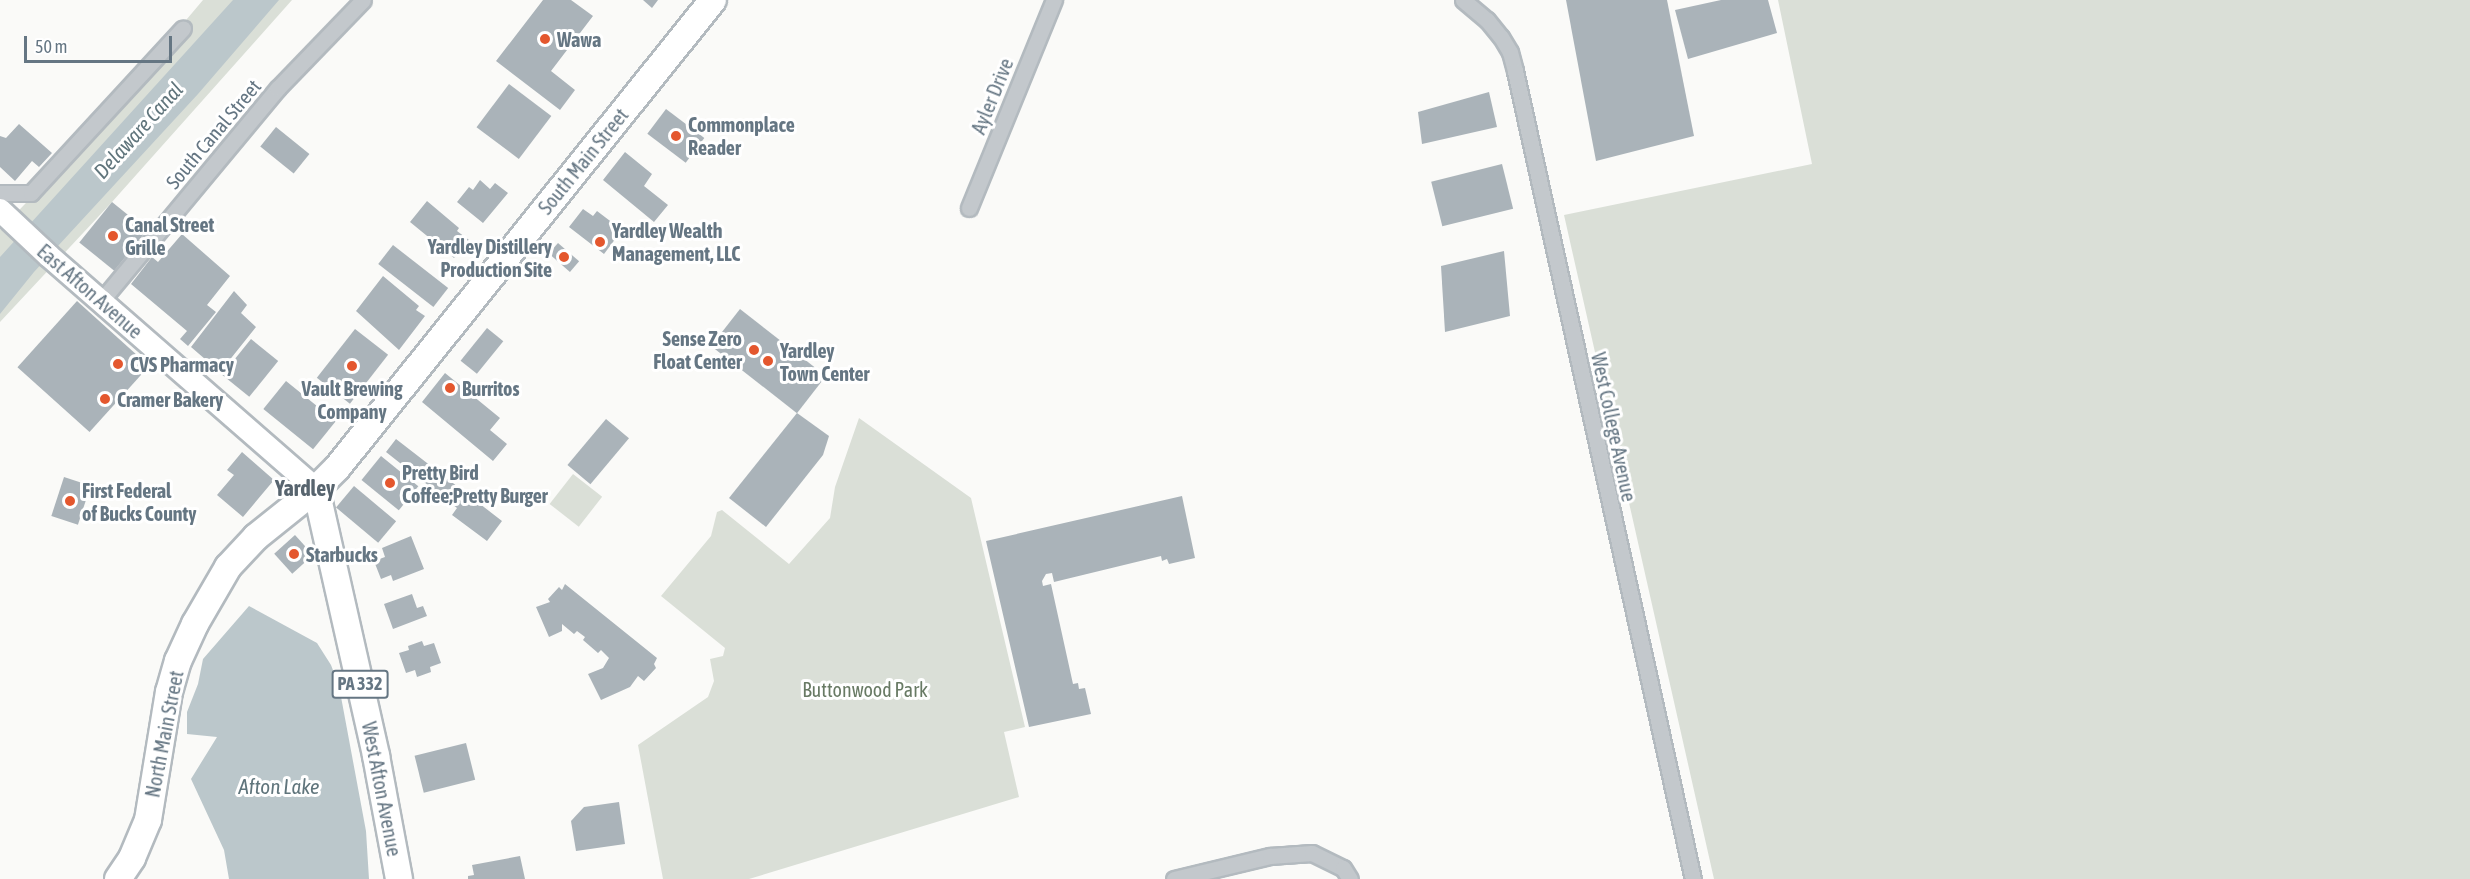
<!DOCTYPE html>
<style>
body{margin:0}
#map{position:relative;width:2470px;height:879px;overflow:hidden;background:#fafaf8;font-family:"Asap Condensed",sans-serif}
div>[style]{position:absolute}
.green>*{inset:0;background:#dadfd7;transform-origin:0 0}
.water>*{inset:0;background:#bbc7cb}
.building>*{inset:0;background:#aab3b9;transform-origin:0 0}
.roads{filter:drop-shadow(2px 0 #b3babf) drop-shadow(-2px 0 #b3babf) drop-shadow(0 2px #b3babf) drop-shadow(0 -2px #b3babf)}
.street>*{height:15px;margin:-7.5px;padding:0 7.5px;transform-origin:7.5px;border-radius:7.5px;background:#c3c8cc}
.secondary>*{height:22px;margin:-11px;padding:0 11px;transform-origin:11px;border-radius:11px;background:#fff}
.primary>*{height:26px;margin:-13px;padding:0 13px;transform-origin:13px;border-radius:13px;background:#fff}
.dots>*{width:16px;height:16px;translate:-50% -50%;box-sizing:border-box;border:3px solid #fff;border-radius:50%}
span{translate:-50% -50%;white-space:nowrap;text-align:center;line-height:1.15;-webkit-text-stroke:6px #fff;paint-order:stroke}
.shield-label span{padding:2px 4px;background:#fff;border:2px solid;border-radius:4px;-webkit-text-stroke-width:0}
.shield-label{font-size:18px;color:#657683;font-weight:700}
.poi-label{font-size:20px;color:#657683;font-weight:700}
.left{translate:0 -50%;text-align:left}
.right{translate:-100% -50%;text-align:right}
.street-label{font-size:20px;color:#657683}
.park-label{font-size:20px;color:#687a64}
.water-label{font-size:21px;color:#60757c;font-style:italic}
.quarter-label{font-size:22px;color:#57646e;font-weight:700}
.scale{position:absolute;left:24px;top:36px;width:148px;height:27px;box-sizing:border-box;border:3px solid #657683;border-top:0;padding-left:8px;font-size:18px;line-height:21px;white-space:nowrap;color:#657683;-webkit-text-stroke:4px #fff;paint-order:stroke}
</style>
<div id="map">
<div class="green">
<div style="clip-path:polygon(203px 0,292px 0,112px 202px,0 322px,0 230px,72px 155px)"></div>
<div style="clip-path:polygon(1778px 0,2470px 0,2470px 879px,1714px 879px,1564px 215px,1812px 164px)"></div>
<div style="clip-path:polygon(859px 418px,971px 498px,1025px 727px,1004px 732px,1019px 797px,749px 879px,663px 879px,638px 745px,708px 697px,714px 681px,710px 659px,723px 656px,725px 648px,661px 596px,711px 536px,717px 512px,722px 510px,789px 564px,830px 518px,835px 487px)"></div>
<div style="left:573px;top:474px;width:37px;height:38px;rotate:38deg"></div>
</div>
<div class="water">
<div style="clip-path:polygon(233px 0,279px 0,198px 94px,34px 272px,0 314px,0 257px)"></div>
<div style="clip-path:polygon(249px 606px,317px 643px,331px 665px,339px 686px,366px 831px,369px 879px,229px 879px,224px 850px,191px 779px,217px 737px,187px 734px,187px 712px,198px 684px,203px 659px)"></div>
</div>
<div class="building">
<div style="clip-path:polygon(543px 0,571px 0,593px 16px,551px 71px,575px 90px,560px 110px,496px 61px)"></div>
<div style="clip-path:polygon(643px 0,658px 0,652px 8px)"></div>
<div style="clip-path:polygon(1566px 0,1667px 0,1694px 136px,1596px 161px)"></div>
<div style="clip-path:polygon(1721px 0,1768px 0,1777px 33px,1688px 59px,1675px 10px)"></div>
<div style="left:509px;top:84px;width:53px;height:54px;rotate:37deg"></div>
<div style="clip-path:polygon(1489px 92px,1497px 127px,1422px 144px,1418px 112px)"></div>
<div style="left:666px;top:109px;width:48px;height:31px;rotate:37deg"></div>
<div style="clip-path:polygon(19px 124px,52px 153px,39px 167px,32px 161px,15px 181px,0 167px,0 136px,6px 138px)"></div>
<div style="left:276px;top:127px;width:43px;height:25px;rotate:39deg"></div>
<div style="clip-path:polygon(625px 152px,652px 174px,644px 186px,668px 205px,654px 222px,603px 180px)"></div>
<div style="left:1502px;top:164px;width:46px;height:73px;rotate:76deg"></div>
<div style="clip-path:polygon(480px 180px,490px 189px,495px 183px,508px 193px,483px 223px,457px 202px,469px 187px,473px 190px)"></div>
<div style="clip-path:polygon(427px 201px,459px 228px,457px 231px,469px 240px,454px 258px,410px 222px)"></div>
<div style="left:112px;top:202px;width:45px;height:52px;rotate:39deg"></div>
<div style="clip-path:polygon(583px 209px,593px 216px,597px 211px,622px 230px,604px 254px,569px 227px)"></div>
<div style="clip-path:polygon(182px 234px,230px 276px,207px 305px,216px 312px,188px 346px,180px 339px,187px 331px,131px 284px,152px 257px,158px 262px)"></div>
<div style="left:558px;top:243px;width:28px;height:14px;rotate:41deg"></div>
<div style="left:393px;top:245px;width:70px;height:24px;rotate:38deg"></div>
<div style="clip-path:polygon(1504px 251px,1510px 316px,1445px 332px,1441px 266px)"></div>
<div style="clip-path:polygon(383px 276px,419px 306px,416px 310px,425px 316px,399px 350px,356px 311px)"></div>
<div style="clip-path:polygon(234px 291px,247px 305px,241px 313px,256px 327px,220px 372px,191px 347px)"></div>
<div style="left:77px;top:301px;width:97px;height:89px;rotate:42deg"></div>
<div style="left:740px;top:309px;width:109px;height:47px;rotate:38deg"></div>
<div style="left:487px;top:328px;width:21px;height:42px;rotate:39deg"></div>
<div style="left:355px;top:329px;width:42px;height:62px;rotate:38deg"></div>
<div style="left:251px;top:339px;width:35px;height:46px;rotate:39deg"></div>
<div style="clip-path:polygon(445px 373px,500px 418px,490px 430px,507px 444px,493px 461px,422px 402px)"></div>
<div style="left:286px;top:381px;width:64px;height:36px;rotate:39deg"></div>
<div style="clip-path:polygon(797px 413px,829px 436px,823px 455px,766px 527px,729px 498px)"></div>
<div style="left:606px;top:419px;width:30px;height:60px;rotate:40deg"></div>
<div style="clip-path:polygon(396px 439px,502px 521px,487px 541px,452px 515px,457px 508px,386px 452px)"></div>
<div style="clip-path:polygon(242px 452px,274px 480px,243px 517px,217px 495px,234px 475px,227px 470px)"></div>
<div style="left:381px;top:456px;width:48px;height:31px;rotate:39deg"></div>
<div style="left:64px;top:477px;width:28px;height:41px;rotate:18deg"></div>
<div style="left:354px;top:486px;width:55px;height:28px;rotate:40deg"></div>
<div style="clip-path:polygon(1182px 496px,1195px 558px,1169px 564px,1167px 559px,1162px 561px,1161px 556px,1054px 582px,1052px 573px,1046px 574px,1042px 581px,1043px 586px,1051px 584px,1073px 684px,1078px 683px,1079px 689px,1085px 688px,1091px 714px,1029px 727px,986px 541px)"></div>
<div style="left:295px;top:535px;width:27px;height:28px;rotate:48deg"></div>
<div style="clip-path:polygon(411px 536px,424px 569px,393px 581px,391px 575px,381px 579px,374px 561px,385px 557px,382px 548px)"></div>
<div style="clip-path:polygon(565px 584px,657px 658px,654px 664px,656px 668px,644px 681px,638px 676px,630px 687px,601px 700px,588px 674px,603px 668px,609px 658px,601px 650px,598px 653px,583px 640px,585px 637px,577px 631px,574px 634px,562px 624px,562px 631px,549px 637px,536px 607px,550px 602px,548px 599px,559px 587px,562px 590px)"></div>
<div style="clip-path:polygon(412px 594px,417px 608px,423px 606px,427px 616px,393px 629px,384px 604px)"></div>
<div style="clip-path:polygon(422px 641px,424px 646px,434px 643px,441px 663px,430px 667px,431px 672px,417px 677px,415px 670px,406px 673px,399px 653px,409px 650px,408px 646px)"></div>
<div style="left:466px;top:743px;width:38px;height:53px;rotate:76deg"></div>
<div style="clip-path:polygon(619px 802px,625px 844px,576px 851px,571px 821px,584px 807px)"></div>
<div style="clip-path:polygon(520px 856px,525px 879px,468px 879px,468px 876px,474px 875px,472px 865px)"></div>
</div>
<div class="roads">
<div class="street">
<div style="left:1463px;top:0;width:31px;rotate:40deg"></div>
<div style="left:1487px;top:20px;width:22px;rotate:51deg"></div>
<div style="left:1501px;top:37px;width:17px;rotate:59deg"></div>
<div style="left:1510px;top:52px;width:20px;rotate:75deg"></div>
<div style="left:1515px;top:71px;width:827px;rotate:77.58deg"></div>
<div style="left:0;top:193px;width:31px"></div>
<div style="left:31px;top:193px;width:224px;rotate:-47.3deg"></div>
<div style="left:969px;top:208px;width:225px;rotate:-67.8deg"></div>
<div style="left:101px;top:301px;width:277px;rotate:-50.3deg"></div>
<div style="left:278px;top:88px;width:122px;rotate:-46deg"></div>
<div style="left:1174px;top:879px;width:99px;rotate:-13.5deg"></div>
<div style="left:1270px;top:856px;width:42px;rotate:-4.1deg"></div>
<div style="left:1312px;top:853px;width:34px;rotate:26deg"></div>
<div style="left:1343px;top:868px;width:13px;rotate:58deg"></div>
</div>
<div class="secondary">
<div style="left:0;top:210px;width:67px;rotate:43.2deg"></div>
<div style="left:49px;top:256px;width:354px;rotate:41.1deg"></div>
</div>
<div class="primary">
<div style="left:316px;top:489px;width:274px;rotate:77.3deg"></div>
<div style="left:376px;top:756px;width:125px;rotate:79.4deg"></div>
<div style="left:118px;top:879px;width:25px;rotate:-56deg"></div>
<div style="left:132px;top:858px;width:41px;rotate:-67.2deg"></div>
<div style="left:148px;top:820px;width:130px;rotate:-80.7deg"></div>
<div style="left:169px;top:692px;width:32px;rotate:-74deg"></div>
<div style="left:178px;top:661px;width:41px;rotate:-65.3deg"></div>
<div style="left:195px;top:624px;width:66px;rotate:-59.9deg"></div>
<div style="left:228px;top:567px;width:41px;rotate:-47deg"></div>
<div style="left:256px;top:537px;width:77px;rotate:-38.7deg"></div>
<div style="left:316px;top:489px;width:30px;rotate:-45deg"></div>
<div style="left:337px;top:468px;width:600px;rotate:-51.22deg"></div>
</div>
</div>
<div class="dots">
<div style="left:545px;top:39px;background:#e4572e"></div>
<div style="left:676px;top:136px;background:#e4572e"></div>
<div style="left:113px;top:236px;background:#e4572e"></div>
<div style="left:600px;top:242px;background:#e4572e"></div>
<div style="left:564px;top:257px;background:#e4572e"></div>
<div style="left:754px;top:350px;background:#e4572e"></div>
<div style="left:768px;top:361px;background:#e4572e"></div>
<div style="left:118px;top:364px;background:#e4572e"></div>
<div style="left:352px;top:366px;background:#e4572e"></div>
<div style="left:450px;top:388px;background:#e4572e"></div>
<div style="left:105px;top:399px;background:#e4572e"></div>
<div style="left:390px;top:483px;background:#e4572e"></div>
<div style="left:70px;top:501px;background:#e4572e"></div>
<div style="left:294px;top:554px;background:#e4572e"></div>
</div>
<div class="shield-label">
<span style="left:360px;top:684px">PA 332</span>
</div>
<div class="poi-label">
<span class="left" style="left:557px;top:39px">Wawa</span>
<span class="left" style="left:688px;top:136px">Commonplace<br>Reader</span>
<span class="left" style="left:125px;top:236px">Canal Street<br>Grille</span>
<span class="left" style="left:612px;top:242px">Yardley Wealth<br>Management, LLC</span>
<span class="right" style="left:552px;top:258px">Yardley Distillery<br>Production Site</span>
<span class="right" style="left:742px;top:350px">Sense Zero<br>Float Center</span>
<span class="left" style="left:780px;top:362px">Yardley<br>Town Center</span>
<span class="left" style="left:130px;top:364px">CVS Pharmacy</span>
<span style="left:352px;top:400px">Vault Brewing<br>Company</span>
<span class="left" style="left:462px;top:388px">Burritos</span>
<span class="left" style="left:117px;top:399px">Cramer Bakery</span>
<span class="left" style="left:402px;top:484px">Pretty Bird<br>Coffee;Pretty Burger</span>
<span class="left" style="left:82px;top:502px">First Federal<br>of Bucks County</span>
<span class="left" style="left:306px;top:554px">Starbucks</span>
</div>
<div class="street-label">
<span style="left:992px;top:96px;rotate:-68deg">Ayler Drive</span>
<span style="left:213px;top:134px;rotate:-50deg">South Canal Street</span>
<span style="left:583px;top:161px;rotate:-51deg">South Main Street</span>
<span style="left:90px;top:291px;rotate:41deg">East Afton Avenue</span>
<span style="left:1614px;top:427px;rotate:78deg">West College Avenue</span>
<span style="left:164px;top:734px;rotate:-79deg">North Main Street</span>
<span style="left:382px;top:789px;rotate:79deg">West Afton Avenue</span>
</div>
<div class="park-label">
<span style="left:865px;top:689px">Buttonwood Park</span>
</div>
<div class="water-label">
<span style="left:138px;top:130px;rotate:-48deg">Delaware Canal</span>
<span style="left:279px;top:786px">Afton Lake</span>
</div>
<div class="quarter-label">
<span style="left:305px;top:489px">Yardley</span>
</div>
<div class="scale">50 m</div>
</div>
